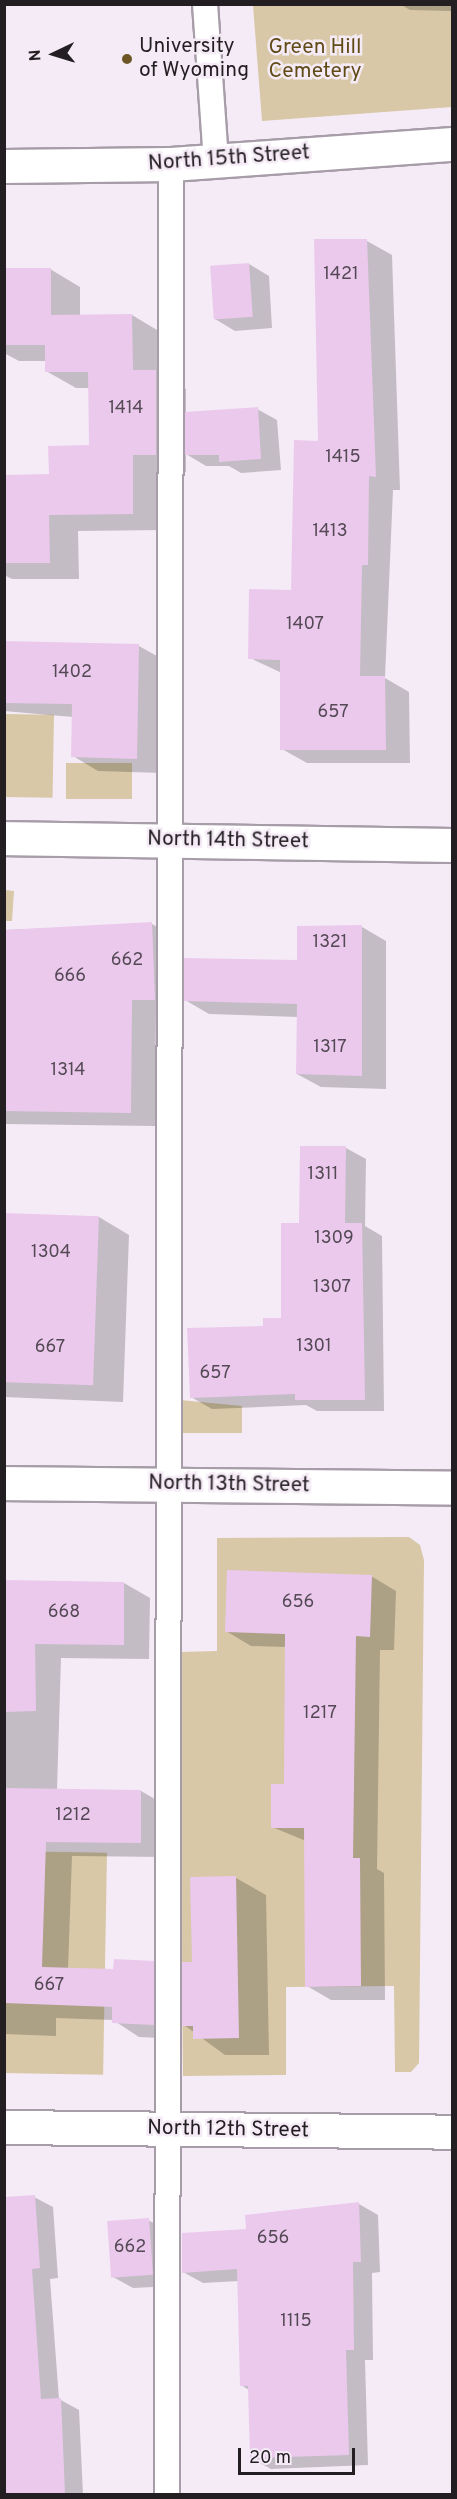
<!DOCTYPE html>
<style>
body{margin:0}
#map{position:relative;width:457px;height:2499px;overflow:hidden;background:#f5ebf6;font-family:Overpass,sans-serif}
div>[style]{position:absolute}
.green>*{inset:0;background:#d8c8a7;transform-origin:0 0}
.shadow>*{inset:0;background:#0003}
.building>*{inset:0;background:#ebc9ed;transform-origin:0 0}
.roads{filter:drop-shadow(2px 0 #a79da8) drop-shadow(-2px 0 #a79da8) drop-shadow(0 2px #a79da8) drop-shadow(0 -2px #a79da8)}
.lane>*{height:24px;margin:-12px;padding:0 12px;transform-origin:12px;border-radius:12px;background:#fff}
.street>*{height:33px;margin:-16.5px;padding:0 16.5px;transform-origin:16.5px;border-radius:16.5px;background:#fff}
.secondary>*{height:33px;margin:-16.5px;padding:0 16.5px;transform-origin:16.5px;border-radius:16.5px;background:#fff}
.dots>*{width:16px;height:16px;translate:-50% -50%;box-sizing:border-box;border:3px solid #f5ebf6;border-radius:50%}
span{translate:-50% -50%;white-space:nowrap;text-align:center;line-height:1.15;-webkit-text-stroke:5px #f5ebf6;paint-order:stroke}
.number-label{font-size:18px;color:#544955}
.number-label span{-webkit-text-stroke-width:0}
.poi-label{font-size:21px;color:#221e22}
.left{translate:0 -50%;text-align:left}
.park-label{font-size:21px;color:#604a16}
.street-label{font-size:21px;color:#221e22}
.frame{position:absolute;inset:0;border:6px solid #221e22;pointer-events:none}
.north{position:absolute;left:24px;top:24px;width:60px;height:60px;-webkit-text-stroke:4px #f5ebf6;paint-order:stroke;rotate:266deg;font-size:16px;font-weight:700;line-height:24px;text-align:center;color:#221e22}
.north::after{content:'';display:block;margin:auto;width:21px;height:27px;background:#221e22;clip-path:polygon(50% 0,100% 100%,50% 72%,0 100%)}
.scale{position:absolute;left:238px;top:2448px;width:117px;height:27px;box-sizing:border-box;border:3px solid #221e22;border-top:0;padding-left:8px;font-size:18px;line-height:21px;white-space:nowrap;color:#221e22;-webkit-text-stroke:4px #f5ebf6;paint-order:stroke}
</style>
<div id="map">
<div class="green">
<div style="clip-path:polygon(253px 5px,452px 5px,452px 107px,262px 121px)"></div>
<div style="left:5px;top:714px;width:49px;height:83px;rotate:1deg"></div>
<div style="left:66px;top:763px;width:66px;height:36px"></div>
<div style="clip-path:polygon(5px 890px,14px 891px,12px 921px,5px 921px)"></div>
<div style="clip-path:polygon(180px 1400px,242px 1406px,242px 1433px,179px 1433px)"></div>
<div style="clip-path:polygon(409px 1537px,420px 1545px,424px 1560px,419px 2063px,411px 2072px,395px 2072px,394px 1986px,286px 1987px,286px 2075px,183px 2076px,179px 1652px,217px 1651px,217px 1538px)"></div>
<div style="left:5px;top:1851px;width:102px;height:222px;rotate:1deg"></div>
</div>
<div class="shadow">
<div style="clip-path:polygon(400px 4px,452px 4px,452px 11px,410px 10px)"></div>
<div style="clip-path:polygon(367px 241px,392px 255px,400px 490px,393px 490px,385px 678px,409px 692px,410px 763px,307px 763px,282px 749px,282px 673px,250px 658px,292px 591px,320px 442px)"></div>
<div style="clip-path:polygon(249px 264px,269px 276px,272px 328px,235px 331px,215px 319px)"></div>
<div style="clip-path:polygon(50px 269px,80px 287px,80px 316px,132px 315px,162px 333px,162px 375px,186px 389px,186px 414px,257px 409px,277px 420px,281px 470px,241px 473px,229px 466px,206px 466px,186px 454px,186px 472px,162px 472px,163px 530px,78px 531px,79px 579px,12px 579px,4px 575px,4px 476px,50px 476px,90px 447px,90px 388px,76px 388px,46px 371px,46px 361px,19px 361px,4px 353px,4px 270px)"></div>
<div style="clip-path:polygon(4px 643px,139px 646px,164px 660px,162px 773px,98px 771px,73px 756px,73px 717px,4px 711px)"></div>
<div style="clip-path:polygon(152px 924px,177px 938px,180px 1014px,156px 1014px,155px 1126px,4px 1124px,4px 930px)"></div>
<div style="clip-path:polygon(362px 927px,386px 941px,386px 1089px,321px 1087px,297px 1074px,298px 1017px,209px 1014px,185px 1000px,298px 961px)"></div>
<div style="clip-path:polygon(346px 1148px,366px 1159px,365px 1226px,382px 1236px,384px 1411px,317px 1411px,306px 1405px,212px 1409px,191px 1397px,265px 1328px,282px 1319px,300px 1225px)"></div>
<div style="clip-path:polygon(4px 1214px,99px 1217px,129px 1235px,123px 1402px,4px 1397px)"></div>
<div style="clip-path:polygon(371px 1576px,396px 1591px,394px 1650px,380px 1650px,377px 1869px,384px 1873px,385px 2000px,331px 2000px,307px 1986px,306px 1841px,272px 1827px,286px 1786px,286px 1647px,251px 1646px,226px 1631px)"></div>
<div style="clip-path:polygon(4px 1582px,124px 1583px,150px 1598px,149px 1659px,61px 1658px,57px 1790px,141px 1791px,167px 1806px,166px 1857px,72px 1856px,68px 1969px,115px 1971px,153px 1962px,179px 1977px,179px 2039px,139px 2037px,113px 2020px,56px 2018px,56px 2036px,4px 2034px)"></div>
<div style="clip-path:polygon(236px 1878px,266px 1895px,269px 2055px,225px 2055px,184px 2025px,193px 1964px,192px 1879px)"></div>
<div style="clip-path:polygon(34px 2197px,53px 2207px,58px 2278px,50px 2279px,59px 2399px,79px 2410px,83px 2494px,4px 2494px,4px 2199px)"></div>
<div style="clip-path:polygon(359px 2204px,378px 2215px,380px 2272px,372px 2273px,373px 2360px,365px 2360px,368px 2465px,271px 2469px,251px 2458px,249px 2390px,241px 2385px,239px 2281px,203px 2283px,183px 2272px,248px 2230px)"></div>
<div style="clip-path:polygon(148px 2220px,168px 2231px,173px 2286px,133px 2288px,113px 2277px)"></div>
</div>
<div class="building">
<div style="clip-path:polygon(314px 239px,367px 239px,376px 477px,369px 476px,368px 565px,362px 565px,360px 676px,385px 676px,386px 750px,280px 750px,280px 660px,248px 659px,249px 589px,291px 590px,294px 440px,318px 441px)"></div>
<div style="left:249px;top:263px;width:54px;height:39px;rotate:86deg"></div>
<div style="clip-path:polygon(4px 268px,51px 268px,51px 315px,132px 314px,133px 370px,156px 370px,156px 455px,133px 455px,133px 514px,49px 515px,50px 563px,4px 563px,4px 475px,49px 474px,48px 446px,89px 445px,88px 372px,45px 372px,45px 345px,4px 345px)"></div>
<div style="clip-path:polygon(258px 407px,261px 459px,219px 462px,219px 455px,185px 455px,185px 412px)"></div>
<div style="clip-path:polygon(4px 641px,139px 644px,137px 759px,71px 757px,72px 704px,4px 703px)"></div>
<div style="clip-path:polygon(152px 922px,155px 1000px,132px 1000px,131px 1113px,4px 1111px,4px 930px)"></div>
<div style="clip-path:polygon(362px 925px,362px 1076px,296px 1074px,297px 1004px,184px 1001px,184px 958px,297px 960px,297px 926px)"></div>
<div style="clip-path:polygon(300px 1146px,346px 1146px,345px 1223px,362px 1223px,365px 1400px,295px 1400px,295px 1394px,190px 1398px,187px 1328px,263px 1326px,263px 1318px,281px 1318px,281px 1223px,299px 1223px)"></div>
<div style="left:4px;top:1213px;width:95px;height:169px;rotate:2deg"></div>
<div style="clip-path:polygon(227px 1570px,372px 1575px,370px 1637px,356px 1636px,353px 1858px,360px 1858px,361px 1986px,305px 1987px,304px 1828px,271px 1828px,271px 1784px,284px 1784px,285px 1634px,225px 1632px)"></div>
<div style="clip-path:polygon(4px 1580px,124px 1582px,124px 1645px,35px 1644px,36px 1711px,4px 1712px)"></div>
<div style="clip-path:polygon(4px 1788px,141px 1790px,141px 1843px,46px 1842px,42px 1967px,113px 1969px,114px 1959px,154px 1961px,154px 2025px,112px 2023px,112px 2007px,4px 2003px)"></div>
<div style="clip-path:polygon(236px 1876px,239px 2038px,193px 2039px,193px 2026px,182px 2026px,182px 1962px,192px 1962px,190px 1877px)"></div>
<div style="clip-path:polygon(35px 2195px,40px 2268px,32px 2269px,41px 2399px,61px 2398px,65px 2494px,4px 2494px,4px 2197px)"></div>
<div style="clip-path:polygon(359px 2202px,361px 2262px,353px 2262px,354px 2350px,346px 2350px,349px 2455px,250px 2458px,248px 2386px,240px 2386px,237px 2269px,182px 2273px,182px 2233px,246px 2229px,245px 2215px)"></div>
<div style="left:149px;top:2218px;width:57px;height:42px;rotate:86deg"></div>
</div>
<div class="roads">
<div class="lane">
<div style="left:205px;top:4px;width:157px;rotate:86deg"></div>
<div style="left:167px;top:2494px;width:2330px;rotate:-89.9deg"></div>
</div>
<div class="street">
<div style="left:4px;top:838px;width:448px;rotate:0.9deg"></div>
<div style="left:4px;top:1483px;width:448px;rotate:0.6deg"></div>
<div style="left:4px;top:2127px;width:448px;rotate:0.6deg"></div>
</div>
<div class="secondary">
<div style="left:4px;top:166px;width:167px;rotate:-0.7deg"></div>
<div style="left:171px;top:164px;width:282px;rotate:-4.1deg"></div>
</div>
</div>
<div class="dots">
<div style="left:127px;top:59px;background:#6c5626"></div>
</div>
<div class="number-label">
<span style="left:341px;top:275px">1421</span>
<span style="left:126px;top:409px">1414</span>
<span style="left:343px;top:458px">1415</span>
<span style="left:330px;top:532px">1413</span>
<span style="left:305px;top:625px">1407</span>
<span style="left:72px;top:673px">1402</span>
<span style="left:333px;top:713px">657</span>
<span style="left:330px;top:943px">1321</span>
<span style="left:127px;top:961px">662</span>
<span style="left:70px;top:977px">666</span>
<span style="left:330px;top:1048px">1317</span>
<span style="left:68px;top:1071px">1314</span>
<span style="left:323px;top:1175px">1311</span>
<span style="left:334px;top:1239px">1309</span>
<span style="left:51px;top:1253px">1304</span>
<span style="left:332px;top:1288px">1307</span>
<span style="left:314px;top:1347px">1301</span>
<span style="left:50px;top:1348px">667</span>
<span style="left:215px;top:1374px">657</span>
<span style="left:298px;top:1603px">656</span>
<span style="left:64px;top:1613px">668</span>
<span style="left:320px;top:1714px">1217</span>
<span style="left:73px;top:1816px">1212</span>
<span style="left:49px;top:1986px">667</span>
<span style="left:273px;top:2239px">656</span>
<span style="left:130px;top:2248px">662</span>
<span style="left:296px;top:2322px">1115</span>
</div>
<div class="poi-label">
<span class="left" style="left:139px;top:59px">University<br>of Wyoming</span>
</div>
<div class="park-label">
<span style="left:315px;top:60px">Green Hill<br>Cemetery</span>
</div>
<div class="street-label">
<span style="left:229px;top:159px;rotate:-4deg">North 15th Street</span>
<span style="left:228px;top:841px;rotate:1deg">North 14th Street</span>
<span style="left:229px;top:1485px;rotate:1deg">North 13th Street</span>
<span style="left:228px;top:2130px;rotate:1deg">North 12th Street</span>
</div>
<div class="frame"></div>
<div class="north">N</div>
<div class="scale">20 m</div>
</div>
